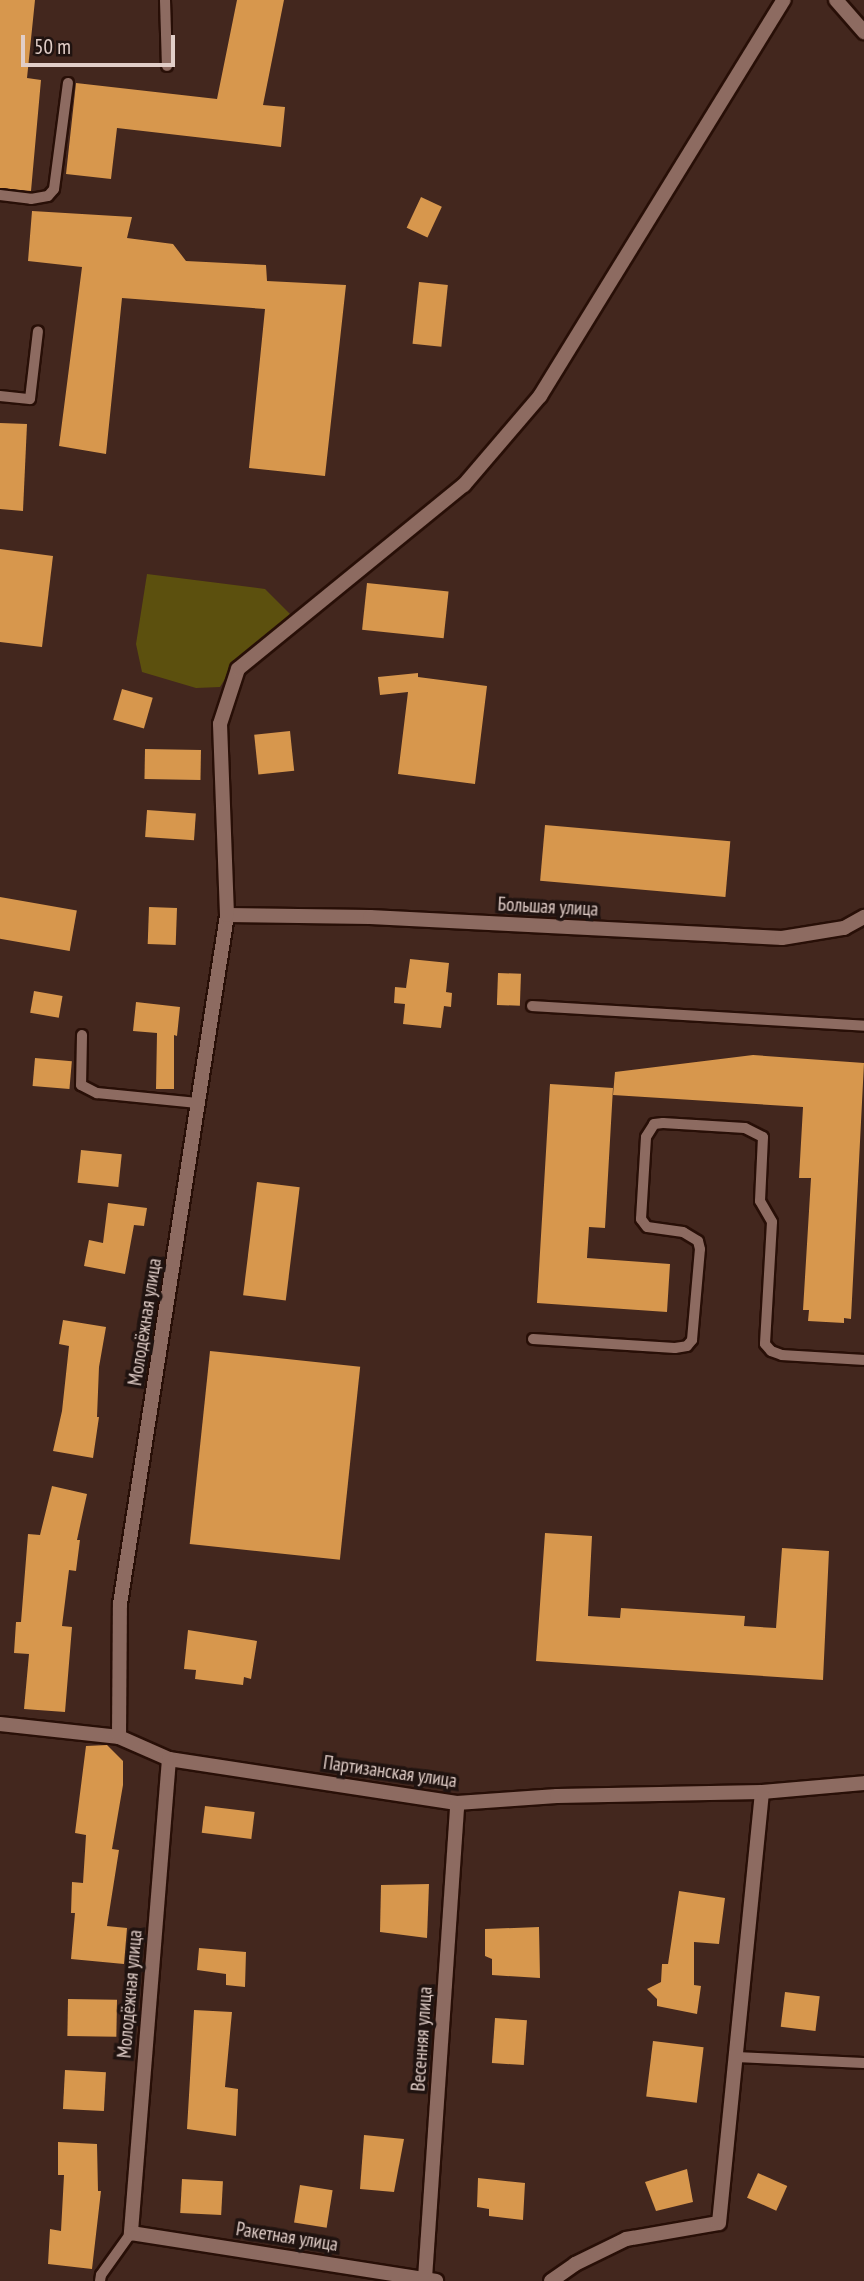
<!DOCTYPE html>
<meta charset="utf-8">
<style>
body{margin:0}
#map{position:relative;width:864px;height:2281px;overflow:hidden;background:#43271e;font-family:"PT Sans Narrow",sans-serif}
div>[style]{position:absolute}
.green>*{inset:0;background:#5c500e}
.building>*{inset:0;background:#d7974d;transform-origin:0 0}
.roads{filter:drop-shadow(2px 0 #280f07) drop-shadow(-2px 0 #280f07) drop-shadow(0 2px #280f07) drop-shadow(0 -2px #280f07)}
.service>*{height:10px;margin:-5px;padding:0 5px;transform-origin:5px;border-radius:5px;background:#8d6b61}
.minor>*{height:14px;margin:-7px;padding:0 7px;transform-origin:7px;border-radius:7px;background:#8d6b61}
span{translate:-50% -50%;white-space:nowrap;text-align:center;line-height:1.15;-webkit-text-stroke:7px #201310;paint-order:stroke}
.street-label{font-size:19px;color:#e1cec8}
.scale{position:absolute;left:21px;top:35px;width:154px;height:32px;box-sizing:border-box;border:4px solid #e1cec8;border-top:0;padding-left:9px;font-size:21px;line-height:24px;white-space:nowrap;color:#e1cec8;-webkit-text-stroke:5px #201310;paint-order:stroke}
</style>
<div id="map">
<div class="green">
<div style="clip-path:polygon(147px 574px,265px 589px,290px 614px,235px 663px,220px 687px,196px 688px,142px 672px,136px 644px)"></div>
</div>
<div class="building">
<div style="clip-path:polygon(0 0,35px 0,27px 78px,41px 80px,31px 191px,0 188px)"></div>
<div style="clip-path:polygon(237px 0,284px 0,263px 105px,285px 107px,281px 147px,117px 128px,111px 179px,66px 174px,76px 83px,217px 99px)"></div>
<div style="left:421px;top:197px;width:23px;height:34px;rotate:25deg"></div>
<div style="clip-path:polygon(32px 211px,132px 217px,127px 238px,173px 244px,186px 261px,266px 265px,267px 281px,346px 285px,325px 476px,249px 468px,265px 309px,122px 298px,106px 454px,59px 446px,82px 267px,28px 261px)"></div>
<div style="left:419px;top:282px;width:29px;height:62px;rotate:6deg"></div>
<div style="clip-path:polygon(0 423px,27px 424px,23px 511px,0 509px)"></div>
<div style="clip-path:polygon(0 549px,53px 556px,42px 647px,0 642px)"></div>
<div style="left:367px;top:583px;width:82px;height:47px;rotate:6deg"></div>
<div style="clip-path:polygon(418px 673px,418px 677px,487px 686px,475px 784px,398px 774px,408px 692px,380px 695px,378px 677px)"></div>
<div style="left:122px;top:689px;width:32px;height:32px;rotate:16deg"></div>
<div style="left:290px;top:731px;width:40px;height:36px;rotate:84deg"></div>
<div style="left:145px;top:749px;width:56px;height:30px;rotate:1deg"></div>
<div style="left:147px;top:810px;width:49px;height:27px;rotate:4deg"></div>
<div style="left:545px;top:825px;width:186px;height:56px;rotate:5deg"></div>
<div style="left:0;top:897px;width:78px;height:41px;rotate:10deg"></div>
<div style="left:149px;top:907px;width:28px;height:37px;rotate:2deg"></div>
<div style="clip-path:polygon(410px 959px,449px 963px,446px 992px,452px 993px,451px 1007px,444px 1006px,441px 1028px,403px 1024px,405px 1004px,394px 1003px,395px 987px,406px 988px)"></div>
<div style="left:498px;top:973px;width:23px;height:32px;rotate:2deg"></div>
<div style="left:34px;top:991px;width:29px;height:22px;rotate:10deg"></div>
<div style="clip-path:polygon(136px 1002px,180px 1007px,177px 1036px,174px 1035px,174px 1089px,156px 1089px,157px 1033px,133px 1031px)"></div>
<div style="clip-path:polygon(753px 1055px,864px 1063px,851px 1319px,844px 1318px,844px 1323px,808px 1321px,809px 1310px,803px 1310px,811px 1178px,799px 1178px,803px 1107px,613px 1095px,615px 1072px)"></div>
<div style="left:35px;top:1058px;width:37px;height:28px;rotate:5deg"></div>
<div style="clip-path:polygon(550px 1084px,613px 1088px,605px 1228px,589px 1227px,587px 1258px,670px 1264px,667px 1312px,537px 1303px)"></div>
<div style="left:81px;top:1150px;width:41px;height:33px;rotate:6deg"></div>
<div style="left:257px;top:1182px;width:43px;height:114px;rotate:7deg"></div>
<div style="clip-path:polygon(108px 1203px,147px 1208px,144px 1226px,134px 1225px,125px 1274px,84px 1266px,89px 1240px,103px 1243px)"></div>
<div style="clip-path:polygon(63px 1320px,106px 1327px,99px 1367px,97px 1417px,99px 1417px,93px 1458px,53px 1451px,62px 1411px,69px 1346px,59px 1344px)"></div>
<div style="left:210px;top:1351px;width:151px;height:194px;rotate:6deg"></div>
<div style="clip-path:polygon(52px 1486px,87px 1494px,77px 1540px,80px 1540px,76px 1571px,69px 1570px,62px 1626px,72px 1627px,65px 1712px,24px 1709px,29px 1654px,14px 1653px,16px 1622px,21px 1622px,28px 1534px,40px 1535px)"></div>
<div style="clip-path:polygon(545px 1533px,592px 1536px,588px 1616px,620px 1618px,621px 1608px,745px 1616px,744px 1626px,776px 1628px,782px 1548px,829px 1551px,823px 1680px,536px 1661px)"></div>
<div style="clip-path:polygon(188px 1630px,257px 1641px,251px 1679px,244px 1677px,243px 1685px,195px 1679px,196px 1670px,184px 1669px)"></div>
<div style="clip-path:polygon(107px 1745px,123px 1761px,123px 1785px,112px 1849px,119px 1850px,107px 1926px,127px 1928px,124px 1964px,71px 1959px,75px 1913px,71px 1913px,72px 1882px,83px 1883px,86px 1835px,75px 1833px,86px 1746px)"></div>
<div style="left:205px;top:1806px;width:50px;height:27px;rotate:7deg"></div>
<div style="clip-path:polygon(429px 1884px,427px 1938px,380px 1932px,381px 1885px)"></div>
<div style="clip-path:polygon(679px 1891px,725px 1898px,719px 1944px,694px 1942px,694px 1985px,701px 1986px,697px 2014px,657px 2006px,657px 1999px,647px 1989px,661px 1982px,662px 1964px,668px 1964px)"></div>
<div style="clip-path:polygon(539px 1927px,540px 1978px,492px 1975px,492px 1959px,485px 1956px,485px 1929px)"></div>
<div style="clip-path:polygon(199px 1948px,246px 1952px,245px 1987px,226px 1985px,226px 1974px,197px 1970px)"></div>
<div style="left:785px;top:1992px;width:35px;height:35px;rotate:7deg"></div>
<div style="left:68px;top:1999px;width:49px;height:37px;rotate:1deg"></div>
<div style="clip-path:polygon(194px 2010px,232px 2012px,225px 2087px,238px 2089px,236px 2136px,187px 2129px)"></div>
<div style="left:495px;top:2018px;width:32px;height:45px;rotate:4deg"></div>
<div style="left:653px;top:2041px;width:51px;height:56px;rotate:7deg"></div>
<div style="left:65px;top:2070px;width:41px;height:39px;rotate:3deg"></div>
<div style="clip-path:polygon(364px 2135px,404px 2139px,394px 2192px,360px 2189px)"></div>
<div style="clip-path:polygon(58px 2142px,97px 2144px,98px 2191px,101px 2191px,92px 2269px,48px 2264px,50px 2229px,61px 2231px,64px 2175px,58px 2175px)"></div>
<div style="clip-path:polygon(687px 2169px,693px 2202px,656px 2211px,645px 2182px)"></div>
<div style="left:758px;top:2173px;width:32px;height:27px;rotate:24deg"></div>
<div style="clip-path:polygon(478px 2178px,525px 2183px,523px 2220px,489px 2216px,489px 2209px,477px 2207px)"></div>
<div style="left:182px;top:2179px;width:41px;height:34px;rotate:3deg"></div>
<div style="left:300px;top:2185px;width:33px;height:38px;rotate:9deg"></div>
</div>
<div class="roads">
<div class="service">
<div style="left:165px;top:0;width:66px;rotate:88.3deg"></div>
<div style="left:0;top:195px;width:31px;rotate:7deg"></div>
<div style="left:31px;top:199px;width:17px;rotate:-10deg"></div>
<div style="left:48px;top:196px;width:9px;rotate:-49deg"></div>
<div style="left:54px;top:189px;width:107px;rotate:-82.5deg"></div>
<div style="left:0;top:396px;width:30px;rotate:6deg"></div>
<div style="left:30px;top:399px;width:68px;rotate:-83.3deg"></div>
<div style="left:532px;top:1006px;width:333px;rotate:3.4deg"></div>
<div style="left:82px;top:1035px;width:50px;rotate:91.1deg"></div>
<div style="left:81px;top:1085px;width:18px;rotate:27deg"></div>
<div style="left:97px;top:1093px;width:101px;rotate:5.7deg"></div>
<div style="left:533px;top:1339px;width:142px;rotate:3.6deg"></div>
<div style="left:675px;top:1348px;width:12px;rotate:-9deg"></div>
<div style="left:687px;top:1346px;width:8px;rotate:-50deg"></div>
<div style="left:692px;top:1340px;width:91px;rotate:-85deg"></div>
<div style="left:700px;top:1249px;width:8px;rotate:-104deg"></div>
<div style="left:698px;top:1241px;width:17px;rotate:-149deg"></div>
<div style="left:683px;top:1232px;width:36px;rotate:-172deg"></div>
<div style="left:647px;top:1227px;width:10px;rotate:-127deg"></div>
<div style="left:641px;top:1219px;width:82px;rotate:-86.5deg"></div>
<div style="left:646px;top:1137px;width:15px;rotate:-58deg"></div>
<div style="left:654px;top:1124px;width:9px;rotate:-6deg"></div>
<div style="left:663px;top:1123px;width:82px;rotate:3.5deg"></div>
<div style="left:745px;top:1128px;width:20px;rotate:27deg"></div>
<div style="left:763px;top:1137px;width:64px;rotate:92.7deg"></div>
<div style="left:760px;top:1201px;width:24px;rotate:60deg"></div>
<div style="left:772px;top:1222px;width:122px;rotate:93.3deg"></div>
<div style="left:765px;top:1344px;width:9px;rotate:49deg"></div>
<div style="left:771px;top:1351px;width:12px;rotate:20deg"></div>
<div style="left:782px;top:1355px;width:82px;rotate:3.5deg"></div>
<div style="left:736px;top:2057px;width:128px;rotate:2.7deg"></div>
<div style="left:100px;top:2281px;width:6px;rotate:-81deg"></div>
<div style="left:101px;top:2275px;width:52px;rotate:-54.5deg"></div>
</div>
<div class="minor">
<div style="left:836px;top:0;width:43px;rotate:48.8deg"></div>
<div style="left:227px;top:915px;width:143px;rotate:0.8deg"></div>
<div style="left:370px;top:917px;width:413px;rotate:2.9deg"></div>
<div style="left:782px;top:938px;width:63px;rotate:-9.2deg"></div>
<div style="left:844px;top:928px;width:23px;rotate:-29deg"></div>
<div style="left:0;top:1724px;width:120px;rotate:6.2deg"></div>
<div style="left:119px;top:1737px;width:55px;rotate:23.7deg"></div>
<div style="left:169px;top:1759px;width:291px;rotate:8.7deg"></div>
<div style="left:457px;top:1803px;width:100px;rotate:-4deg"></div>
<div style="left:557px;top:1796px;width:205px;rotate:-1.1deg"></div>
<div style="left:762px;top:1792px;width:102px;rotate:-5deg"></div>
<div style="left:119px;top:1737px;width:133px;rotate:-89.6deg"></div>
<div style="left:120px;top:1604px;width:697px;rotate:-81.17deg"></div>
<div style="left:227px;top:915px;width:191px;rotate:-92.1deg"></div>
<div style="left:220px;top:724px;width:58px;rotate:-71.9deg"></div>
<div style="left:238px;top:669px;width:291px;rotate:-39.2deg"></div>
<div style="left:464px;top:485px;width:117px;rotate:-49.5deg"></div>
<div style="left:540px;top:396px;width:465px;rotate:-58.4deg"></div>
<div style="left:169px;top:1759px;width:476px;rotate:94.6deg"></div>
<div style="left:131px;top:2233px;width:309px;rotate:8.9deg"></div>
<div style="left:425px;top:2278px;width:476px;rotate:-86.1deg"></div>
<div style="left:551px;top:2281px;width:29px;rotate:-35deg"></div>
<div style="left:575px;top:2264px;width:57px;rotate:-26.1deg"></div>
<div style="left:626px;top:2239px;width:94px;rotate:-9.8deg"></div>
<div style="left:719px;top:2223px;width:433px;rotate:-84.3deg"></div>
</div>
</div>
<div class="street-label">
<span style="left:548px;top:907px;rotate:3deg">Большая улица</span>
<span style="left:145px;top:1322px;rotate:-81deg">Молодёжная улица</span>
<span style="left:390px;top:1772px;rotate:8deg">Партизанская улица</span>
<span style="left:130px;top:1994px;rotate:-85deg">Молодёжная улица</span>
<span style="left:422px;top:2039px;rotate:-86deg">Весенняя улица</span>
<span style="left:287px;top:2237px;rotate:9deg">Ракетная улица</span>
</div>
<div class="scale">50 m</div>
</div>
